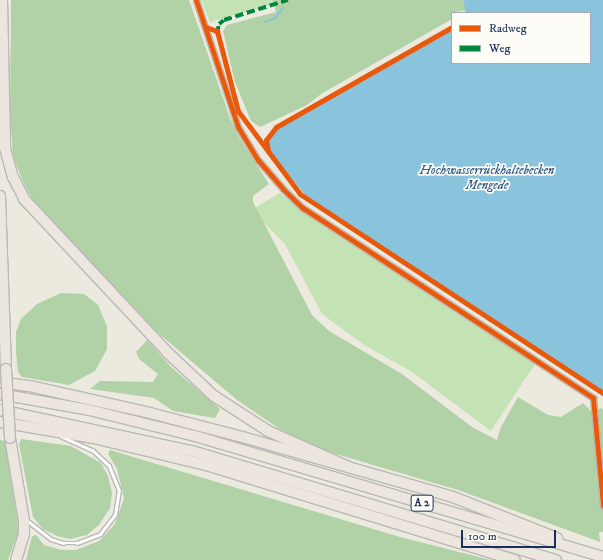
<!DOCTYPE html>
<meta charset="utf-8">
<style>
body{margin:0}
#map{position:relative;width:603px;height:560px;overflow:hidden;background:#eceadf;font-family:"IM FELL DW Pica",serif}
div>[style]{position:absolute}
.green>*{inset:0;background:#c3e3b4}
.forest>*{inset:0;background:#b1d1a7}
.water>*{inset:0;background:#89c3dc}
.stream>*{height:2px;margin:-1px;padding:0 1px;transform-origin:1px;border-radius:1px;background:#89c3dc}
.roads{filter:drop-shadow(1px 0 #b8b8b6) drop-shadow(-1px 0 #b8b8b6) drop-shadow(0 1px #b8b8b6) drop-shadow(0 -1px #b8b8b6)}
.service>*{height:2.5px;margin:-1.25px;padding:0 1.25px;transform-origin:1.25px;border-radius:1.25px;background:#fcfcfa}
.minor>*{height:5px;margin:-2.5px;padding:0 2.5px;transform-origin:2.5px;border-radius:2.5px;background:#fcfcfa}
.motorway>*{height:10px;margin:-5px;padding:0 5px;transform-origin:5px;border-radius:5px;background:#ede6de}
.bridges{filter:drop-shadow(1px 0 #b8b8b6) drop-shadow(-1px 0 #b8b8b6) drop-shadow(0 1px #b8b8b6) drop-shadow(0 -1px #b8b8b6)}
.motorway-bridge>*{height:10px;margin:-5px;padding:0 5px;transform-origin:5px;border-radius:5px;background:#ede6de}
.quiet>*{height:4px;margin-top:-2px;transform-origin:0;background:repeating-linear-gradient(90deg,#00873e 0 8px,transparent 0 12px)}
.cycleway>*{height:5px;margin:-2.5px;padding:0 2.5px;transform-origin:2.5px;border-radius:2.5px;background:#e8590c}
span{translate:-50% -50%;white-space:nowrap;text-align:center;line-height:1.15;-webkit-text-stroke:3.5px #fdfcf7;paint-order:stroke}
.shield-label span{padding:1px 3px;background:#fdfcf7;border:1px solid;border-radius:3px;-webkit-text-stroke-width:0}
.shield-label{font-size:11px;color:#1b2f5e;font-weight:700}
.water-label{font-size:13px;color:#325d89;font-style:italic}
.legend{position:absolute;left:451px;top:12px;width:140px;height:52px;box-sizing:border-box;background:#fdfcf7;border:1px solid #a3aaba;margin:0;padding:5px 7px;list-style:none;font-size:12px;color:#1b2f5e}
.legend li{display:flex;align-items:center;gap:8px;height:20px}
.legend b{width:20px;border:1px solid #a3aaba}
.scale{position:absolute;left:461px;top:530px;width:95px;height:18px;box-sizing:border-box;border:2px solid #1b2f5e;border-top:0;padding-left:5px;font-size:12px;line-height:14px;white-space:nowrap;color:#1b2f5e;-webkit-text-stroke:3px #fdfcf7;paint-order:stroke}
</style>
<div id="map">
<div class="green">
<div style="clip-path:polygon(201px 0,273px 0,274px 4px,210px 22px)"></div>
<div style="clip-path:polygon(280px 193px,314px 220px,535px 364px,491px 431px,412px 372px,364px 345px,322px 314px,285px 244px,251px 210px)"></div>
</div>
<div class="forest">
<div style="clip-path:polygon(11px 0,189px 0,230px 118px,239px 137px,269px 184px,253px 196px,253px 202px,312px 315px,329px 331px,402px 374px,472px 427px,497px 440px,501px 427px,518px 397px,548px 415px,561px 417px,583px 403px,592px 412px,601px 408px,603px 410px,603px 532px,599px 532px,600px 542px,458px 490px,319px 449px,278px 428px,237px 400px,157px 332px,34px 202px,23px 182px,13px 156px,10px 115px)"></div>
<div style="clip-path:polygon(273px 0,464px 0,467px 10px,452px 13px,452px 19px,321px 94px,307px 105px,260px 127px,251px 121px,235px 82px,223px 31px,227px 25px,276px 12px)"></div>
<div style="clip-path:polygon(61px 293px,84px 294px,98px 305px,107px 326px,107px 349px,95px 371px,69px 385px,22px 377px,18px 372px,16px 352px,16px 332px,21px 319px,37px 304px)"></div>
<div style="clip-path:polygon(147px 340px,171px 367px,220px 409px,215px 418px,173px 411px,154px 398px,90px 389px,100px 381px,153px 382px,158px 374px,139px 359px,136px 352px)"></div>
<div style="clip-path:polygon(21px 439px,71px 446px,101px 463px,108px 476px,112px 493px,110px 508px,99px 525px,87px 535px,70px 539px,57px 536px,43px 529px,33px 517px,19px 444px)"></div>
<div style="clip-path:polygon(0 440px,5px 441px,19px 530px,8px 560px,0 560px)"></div>
<div style="clip-path:polygon(110px 450px,400px 537px,491px 560px,26px 560px,32px 536px,36px 535px,44px 545px,61px 550px,76px 550px,99px 541px,115px 524px,124px 498px,117px 469px,108px 454px)"></div>
</div>
<div class="water">
<div style="clip-path:polygon(464px 0,603px 0,603px 391px,309px 200px,269px 150px,267px 141px,273px 132px,324px 101px,452px 29px,452px 63px,590px 63px,590px 13px,465px 13px)"></div>
</div>
<div class="stream">
<div style="left:265px;top:22px;width:11px;rotate:-22deg"></div>
<div style="left:275px;top:18px;width:13px;rotate:-51deg"></div>
</div>
<div class="roads">
<div class="service">
<div style="left:28px;top:521px;width:29px;rotate:38deg"></div>
<div style="left:51px;top:539px;width:13px;rotate:18deg"></div>
<div style="left:63px;top:543px;width:14px"></div>
<div style="left:77px;top:543px;width:25px;rotate:-21deg"></div>
<div style="left:100px;top:534px;width:24px;rotate:-52deg"></div>
<div style="left:115px;top:515px;width:24px;rotate:-81deg"></div>
<div style="left:119px;top:491px;width:27px;rotate:-112deg"></div>
<div style="left:109px;top:466px;width:22px;rotate:-137deg"></div>
<div style="left:93px;top:451px;width:35px;rotate:-156deg"></div>
</div>
<div class="minor">
<div style="left:196px;top:0;width:134px;rotate:71.7deg"></div>
<div style="left:238px;top:127px;width:39px;rotate:59deg"></div>
<div style="left:258px;top:160px;width:38px;rotate:49deg"></div>
<div style="left:283px;top:189px;width:28px;rotate:44deg"></div>
<div style="left:303px;top:208px;width:347px;rotate:33.2deg"></div>
<div style="left:593px;top:398px;width:108px;rotate:84.7deg"></div>
</div>
<div class="motorway">
<div style="left:2px;top:0;width:148px;rotate:88.8deg"></div>
<div style="left:5px;top:148px;width:30px;rotate:75deg"></div>
<div style="left:13px;top:177px;width:25px;rotate:63deg"></div>
<div style="left:24px;top:199px;width:211px;rotate:46.9deg"></div>
<div style="left:168px;top:353px;width:63px;rotate:43.1deg"></div>
<div style="left:214px;top:396px;width:64px;rotate:32.9deg"></div>
<div style="left:268px;top:431px;width:89px;rotate:24deg"></div>
<div style="left:0;top:196px;width:173px;rotate:88deg"></div>
<div style="left:0;top:382px;width:34px;rotate:8deg"></div>
<div style="left:34px;top:387px;width:119px;rotate:12.6deg"></div>
<div style="left:150px;top:413px;width:99px;rotate:14.6deg"></div>
<div style="left:246px;top:438px;width:215px;rotate:15.9deg"></div>
<div style="left:453px;top:497px;width:112px;rotate:21.5deg"></div>
<div style="left:0;top:394px;width:90px;rotate:10.2deg"></div>
<div style="left:89px;top:410px;width:109px;rotate:13.8deg"></div>
<div style="left:195px;top:436px;width:426px;rotate:16.5deg"></div>
<div style="left:0;top:410px;width:196px;rotate:12.1deg"></div>
<div style="left:192px;top:451px;width:380px;rotate:16.7deg"></div>
<div style="left:0;top:422px;width:95px;rotate:9.7deg"></div>
<div style="left:94px;top:438px;width:115px;rotate:13.6deg"></div>
<div style="left:206px;top:465px;width:323px;rotate:17.1deg"></div>
<div style="left:10px;top:438px;width:84px;rotate:80.4deg"></div>
<div style="left:24px;top:521px;width:13px;rotate:90deg"></div>
<div style="left:24px;top:534px;width:27px;rotate:107deg"></div>
</div>
</div>
<div class="bridges">
<div class="motorway-bridge">
<div style="left:6px;top:369px;width:69px;rotate:86.7deg"></div>
</div>
</div>
<div class="quiet">
<div style="left:217px;top:34px;width:10px;rotate:-79deg"></div>
<div style="left:219px;top:24px;width:6px;rotate:-39deg"></div>
<div style="left:224px;top:20px;width:67px;rotate:-17.4deg"></div>
</div>
<div class="cycleway">
<div style="left:196px;top:0;width:134px;rotate:71.7deg"></div>
<div style="left:238px;top:127px;width:39px;rotate:59deg"></div>
<div style="left:258px;top:160px;width:38px;rotate:49deg"></div>
<div style="left:283px;top:189px;width:28px;rotate:44deg"></div>
<div style="left:303px;top:208px;width:347px;rotate:33.2deg"></div>
<div style="left:593px;top:398px;width:108px;rotate:84.7deg"></div>
<div style="left:206px;top:27px;width:12px;rotate:20deg"></div>
<div style="left:217px;top:31px;width:83px;rotate:75.3deg"></div>
<div style="left:238px;top:111px;width:104px;rotate:53.2deg"></div>
<div style="left:300px;top:194px;width:363px;rotate:33.3deg"></div>
<div style="left:268px;top:151px;width:11px;rotate:-100deg"></div>
<div style="left:266px;top:140px;width:16px;rotate:-52deg"></div>
<div style="left:276px;top:127px;width:202px;rotate:-29.6deg"></div>
</div>
<div class="shield-label">
<span style="left:422px;top:503px">A 2</span>
</div>
<div class="water-label">
<span style="left:487px;top:178px">Hochwasserrückhaltebecken<br>Mengede</span>
</div>
<ul class="legend">
<li><b style="height:5px;background:#e8590c"></b>Radweg</li>
<li><b style="height:5px;background:#00873e"></b>Weg</li>
</ul>
<div class="scale">100 m</div>
</div>
